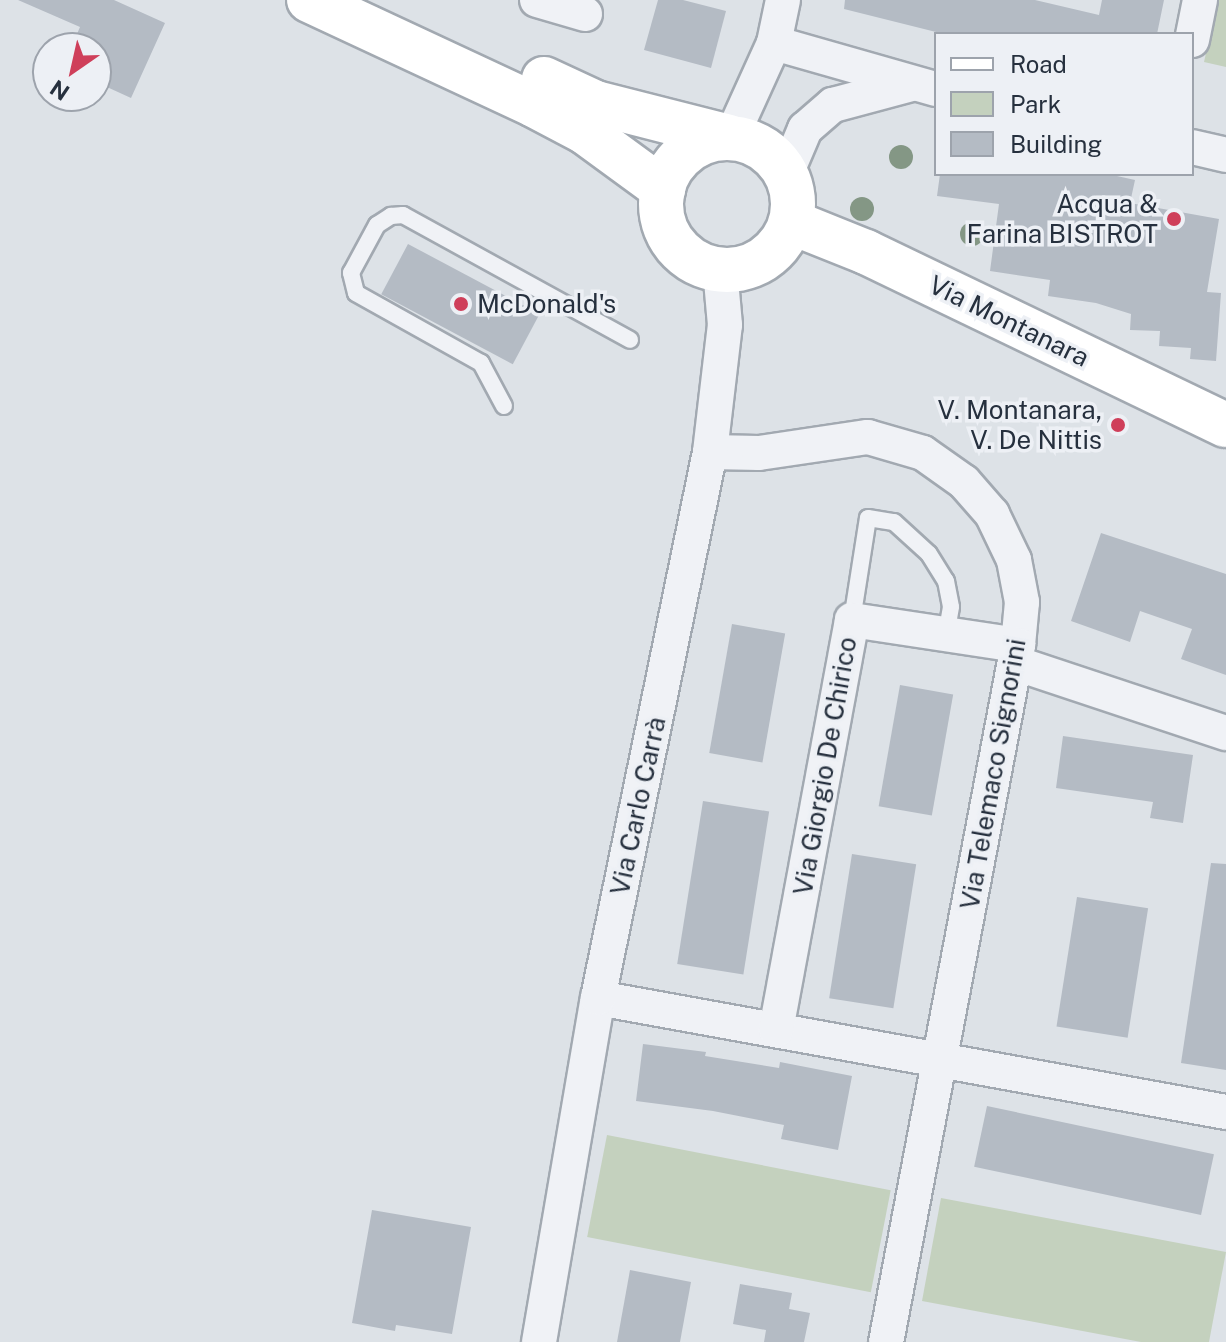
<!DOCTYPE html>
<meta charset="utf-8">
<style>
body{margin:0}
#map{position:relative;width:1226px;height:1342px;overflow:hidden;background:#dde2e7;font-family:"Public Sans",sans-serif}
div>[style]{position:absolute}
.green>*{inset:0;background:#c4d1be;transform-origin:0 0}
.building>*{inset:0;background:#b4bbc4;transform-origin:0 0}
.roads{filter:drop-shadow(2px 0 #a2a9b1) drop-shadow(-2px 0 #a2a9b1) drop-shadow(0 2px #a2a9b1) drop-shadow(0 -2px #a2a9b1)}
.lane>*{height:16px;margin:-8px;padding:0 8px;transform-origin:8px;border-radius:8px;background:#f0f2f6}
.street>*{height:34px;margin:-17px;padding:0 17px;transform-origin:17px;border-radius:17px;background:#f0f2f6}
.secondary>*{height:44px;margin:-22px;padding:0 22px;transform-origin:22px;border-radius:22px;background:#fff}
.secondary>.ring{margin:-22px;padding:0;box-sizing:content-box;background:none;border:44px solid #fff;border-radius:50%}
.trees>*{width:24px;height:24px;margin:-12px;border-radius:50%;background:#849785}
.dots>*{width:22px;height:22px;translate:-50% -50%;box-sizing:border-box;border:4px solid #edf0f5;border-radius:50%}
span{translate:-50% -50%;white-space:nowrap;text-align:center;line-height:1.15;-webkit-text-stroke:7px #edf0f5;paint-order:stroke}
.poi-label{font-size:26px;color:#26303e}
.right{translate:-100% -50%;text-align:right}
.left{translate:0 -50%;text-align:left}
.street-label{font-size:26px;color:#26303e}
.legend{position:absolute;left:934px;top:32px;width:260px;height:144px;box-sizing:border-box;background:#edf0f5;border:2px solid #9da3ac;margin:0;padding:10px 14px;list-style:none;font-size:24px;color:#26303e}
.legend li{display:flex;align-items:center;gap:16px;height:40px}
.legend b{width:40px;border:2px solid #9da3ac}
.north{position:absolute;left:32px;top:32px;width:80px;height:80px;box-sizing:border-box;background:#edf0f5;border:2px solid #9da3ac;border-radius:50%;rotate:214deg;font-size:22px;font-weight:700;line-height:32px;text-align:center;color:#26303e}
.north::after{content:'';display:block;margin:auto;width:28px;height:36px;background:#cf3f5a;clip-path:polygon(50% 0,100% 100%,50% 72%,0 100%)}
</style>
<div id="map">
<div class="green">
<div style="clip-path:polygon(1218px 0,1226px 0,1226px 67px,1204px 62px)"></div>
<div style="left:607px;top:1135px;width:289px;height:104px;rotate:11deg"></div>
<div style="clip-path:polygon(941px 1198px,1226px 1252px,1209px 1342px,1141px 1342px,922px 1301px)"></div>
</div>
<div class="building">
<div style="clip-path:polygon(18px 0,114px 0,165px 23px,131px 98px,96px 82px,96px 48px,71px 48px,80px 27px)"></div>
<div style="clip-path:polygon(658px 0,683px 0,726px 11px,711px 68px,644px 50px)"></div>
<div style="clip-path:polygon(845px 0,1035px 0,1099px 15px,1102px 0,1164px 0,1157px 34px,944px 34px,844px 9px)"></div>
<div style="clip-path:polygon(940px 174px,1108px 174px,1135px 180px,1130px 203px,1219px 219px,1207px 292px,1221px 293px,1216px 361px,1190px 359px,1191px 348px,1159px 346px,1160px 331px,1130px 330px,1131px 314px,1096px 303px,1048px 296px,1050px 280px,990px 271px,999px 204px,937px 196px)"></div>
<div style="left:408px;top:244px;width:149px;height:57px;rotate:28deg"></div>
<div style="clip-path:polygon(1101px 533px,1226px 574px,1226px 675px,1181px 659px,1192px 629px,1140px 611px,1130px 642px,1071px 621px)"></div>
<div style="left:732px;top:624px;width:54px;height:131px;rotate:10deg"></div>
<div style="left:900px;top:685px;width:54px;height:123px;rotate:10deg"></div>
<div style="clip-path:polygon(1063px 736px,1193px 755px,1183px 823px,1150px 818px,1153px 802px,1056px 788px)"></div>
<div style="left:703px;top:801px;width:67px;height:165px;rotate:9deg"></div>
<div style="left:852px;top:854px;width:65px;height:146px;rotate:9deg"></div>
<div style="clip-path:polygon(1211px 863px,1226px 864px,1226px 1070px,1181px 1063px)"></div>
<div style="left:1077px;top:897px;width:72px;height:131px;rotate:9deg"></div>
<div style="clip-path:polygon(643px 1044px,706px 1052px,705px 1056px,779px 1068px,780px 1062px,852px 1076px,838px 1150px,781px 1139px,784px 1125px,713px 1111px,636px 1101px)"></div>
<div style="left:987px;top:1106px;width:232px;height:62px;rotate:12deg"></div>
<div style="clip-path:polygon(372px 1210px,471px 1227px,452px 1334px,396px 1325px,395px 1331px,352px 1323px)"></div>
<div style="clip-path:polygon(630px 1270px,691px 1282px,680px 1342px,617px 1342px)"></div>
<div style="clip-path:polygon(740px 1284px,792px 1293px,789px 1309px,810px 1313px,804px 1342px,764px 1342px,766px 1330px,733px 1324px)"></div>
</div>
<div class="roads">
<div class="lane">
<div style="left:504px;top:406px;width:49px;rotate:-118.1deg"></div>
<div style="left:481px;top:363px;width:143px;rotate:-150.8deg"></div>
<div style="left:356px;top:293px;width:21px;rotate:-104deg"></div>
<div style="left:351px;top:273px;width:55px;rotate:-61.6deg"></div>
<div style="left:377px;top:225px;width:17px;rotate:-33deg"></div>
<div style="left:391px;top:216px;width:12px;rotate:-5deg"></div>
<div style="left:403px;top:215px;width:259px;rotate:28.8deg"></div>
<div style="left:852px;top:620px;width:103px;rotate:-81.1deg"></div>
<div style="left:868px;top:518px;width:26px;rotate:9deg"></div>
<div style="left:894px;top:522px;width:47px;rotate:42.4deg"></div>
<div style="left:929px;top:554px;width:32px;rotate:58deg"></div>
<div style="left:946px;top:581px;width:26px;rotate:79deg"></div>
<div style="left:951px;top:607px;width:27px;rotate:100deg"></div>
</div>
<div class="street">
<div style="left:537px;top:0;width:50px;rotate:16.3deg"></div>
<div style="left:1192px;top:40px;width:41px;rotate:-78.7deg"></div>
<div style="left:774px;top:43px;width:168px;rotate:15.9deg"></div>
<div style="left:731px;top:138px;width:104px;rotate:-65.6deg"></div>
<div style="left:774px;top:43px;width:44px;rotate:-78.2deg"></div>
<div style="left:1192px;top:147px;width:35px;rotate:13deg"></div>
<div style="left:786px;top:174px;width:49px;rotate:-67.1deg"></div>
<div style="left:805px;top:129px;width:37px;rotate:-41deg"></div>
<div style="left:833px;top:105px;width:82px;rotate:-14.9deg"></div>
<div style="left:710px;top:452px;width:49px;rotate:1.2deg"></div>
<div style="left:759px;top:453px;width:110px;rotate:-8.4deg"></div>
<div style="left:868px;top:437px;width:57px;rotate:16.2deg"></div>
<div style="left:923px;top:453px;width:50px;rotate:35.3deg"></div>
<div style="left:964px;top:482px;width:43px;rotate:48.8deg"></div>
<div style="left:992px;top:514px;width:51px;rotate:64.4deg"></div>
<div style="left:1014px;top:560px;width:43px;rotate:79.2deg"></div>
<div style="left:1022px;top:602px;width:43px;rotate:95.3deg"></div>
<div style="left:1018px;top:645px;width:709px;rotate:100.72deg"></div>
<div style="left:1015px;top:663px;width:222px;rotate:18.4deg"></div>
<div style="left:598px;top:998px;width:638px;rotate:10.29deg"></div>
<div style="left:776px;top:1030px;width:417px;rotate:-79.5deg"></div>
<div style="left:852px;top:620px;width:168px;rotate:8.6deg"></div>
<div style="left:539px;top:1342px;width:349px;rotate:-80.3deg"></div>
<div style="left:598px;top:998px;width:557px;rotate:-78.41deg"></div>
<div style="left:710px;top:452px;width:128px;rotate:-83.3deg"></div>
<div style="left:725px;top:325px;width:56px;rotate:-95.1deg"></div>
</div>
<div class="secondary">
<div style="left:309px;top:0;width:248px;rotate:25deg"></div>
<div style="left:534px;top:105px;width:58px;rotate:27.9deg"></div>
<div style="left:585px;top:132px;width:97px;rotate:36.2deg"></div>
<div style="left:544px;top:79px;width:57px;rotate:24.8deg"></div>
<div style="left:596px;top:103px;width:137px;rotate:14.3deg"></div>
<div class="ring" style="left:661px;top:138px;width:88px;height:88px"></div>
<div style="left:791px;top:222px;width:81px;rotate:21.8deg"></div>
<div style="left:866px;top:252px;width:399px;rotate:25.7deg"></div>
</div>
</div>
<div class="trees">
<div style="left:901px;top:157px"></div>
<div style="left:862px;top:209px"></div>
<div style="left:972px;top:234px"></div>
</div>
<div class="dots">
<div style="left:1174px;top:219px;background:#cf3f5a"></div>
<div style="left:461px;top:304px;background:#cf3f5a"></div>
<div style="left:1118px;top:425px;background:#cf3f5a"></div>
</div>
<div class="poi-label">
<span class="right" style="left:1158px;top:219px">Acqua &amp;<br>Farina BISTROT</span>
<span class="left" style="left:477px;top:304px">McDonald's</span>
<span class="right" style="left:1102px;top:425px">V. Montanara,<br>V. De Nittis</span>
</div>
<div class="street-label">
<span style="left:1009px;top:321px;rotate:26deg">Via Montanara</span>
<span style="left:825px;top:766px;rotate:-80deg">Via Giorgio De Chirico</span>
<span style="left:993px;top:774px;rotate:-80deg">Via Telemaco Signorini</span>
<span style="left:638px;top:806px;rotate:-78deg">Via Carlo Carrà</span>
</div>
<ul class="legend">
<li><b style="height:10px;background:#fff"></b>Road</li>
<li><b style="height:22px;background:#c4d1be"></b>Park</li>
<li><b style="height:22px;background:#b4bbc4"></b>Building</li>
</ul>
<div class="north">N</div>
</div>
